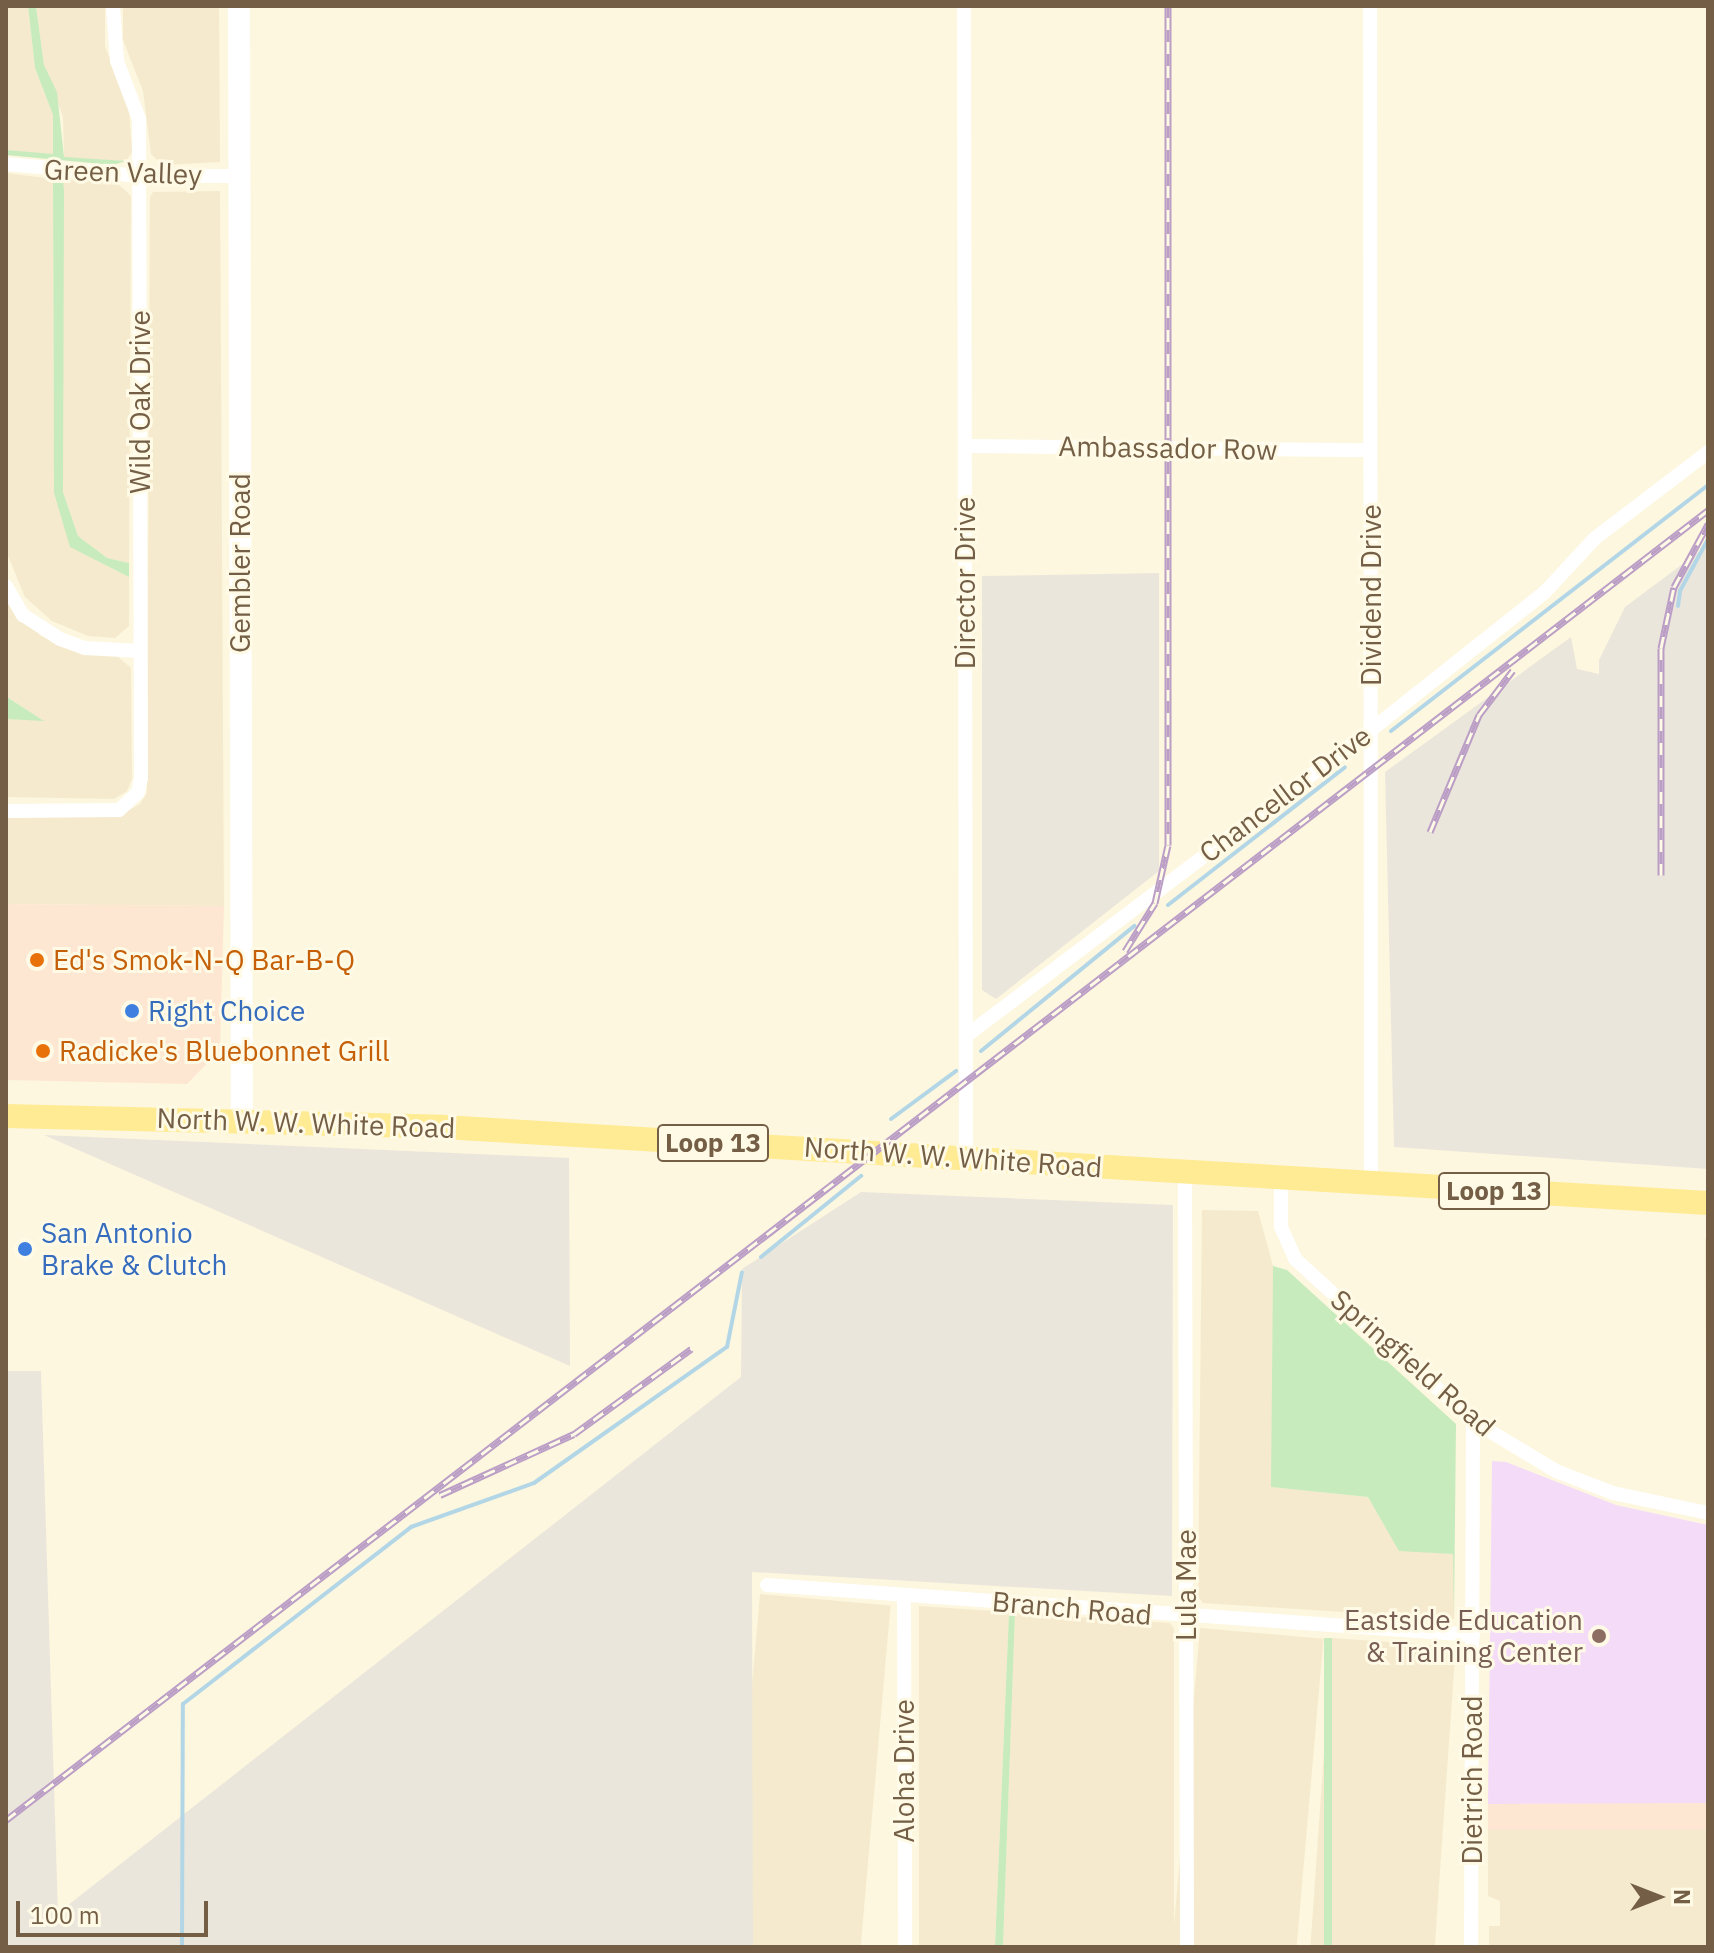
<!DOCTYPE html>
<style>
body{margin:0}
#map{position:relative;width:1714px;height:1953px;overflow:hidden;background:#fdf7df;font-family:"IBM Plex Sans",sans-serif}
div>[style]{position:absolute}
.residential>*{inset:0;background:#f5eacd;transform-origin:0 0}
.commercial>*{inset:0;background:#fee7d2;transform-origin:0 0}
.industrial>*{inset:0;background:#ebe6db}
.education>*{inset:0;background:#f4dcf9}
.green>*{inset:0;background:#c7ebbd;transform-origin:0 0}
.stream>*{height:4px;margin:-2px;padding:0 2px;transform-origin:2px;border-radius:2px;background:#b3d6e7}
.street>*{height:14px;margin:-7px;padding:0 7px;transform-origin:7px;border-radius:7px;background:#fff}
.secondary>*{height:22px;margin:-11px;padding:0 11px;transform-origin:11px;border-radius:11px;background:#fff}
.primary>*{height:24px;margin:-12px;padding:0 12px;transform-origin:12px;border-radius:12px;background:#ffeb94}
.rail>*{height:7px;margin-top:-3.5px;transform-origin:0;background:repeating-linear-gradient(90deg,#fffae6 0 12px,#bb9ec6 0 24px);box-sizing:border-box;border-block:2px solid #bb9ec6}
.dots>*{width:22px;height:22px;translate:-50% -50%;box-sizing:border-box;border:4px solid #fffae6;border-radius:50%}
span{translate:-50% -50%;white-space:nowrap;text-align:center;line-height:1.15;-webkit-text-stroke:6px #fffae6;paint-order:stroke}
.shield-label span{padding:2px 6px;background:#fffae6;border:2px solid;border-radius:6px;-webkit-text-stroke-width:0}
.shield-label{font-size:26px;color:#745f46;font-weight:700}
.street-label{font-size:28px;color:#745f46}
.food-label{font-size:28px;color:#c56008}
.left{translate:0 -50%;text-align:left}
.shop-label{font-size:28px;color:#366cbe}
.education-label{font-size:28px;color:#785e54}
.right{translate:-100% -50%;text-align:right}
.frame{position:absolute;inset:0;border:8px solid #745f46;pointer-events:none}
.north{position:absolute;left:1618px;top:1857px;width:80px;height:80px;-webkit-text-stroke:6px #fffae6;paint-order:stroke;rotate:90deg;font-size:22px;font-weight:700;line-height:32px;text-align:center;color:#745f46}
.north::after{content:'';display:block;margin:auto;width:28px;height:36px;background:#745f46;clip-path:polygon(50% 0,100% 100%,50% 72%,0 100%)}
.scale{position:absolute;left:16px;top:1901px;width:192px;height:36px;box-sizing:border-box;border:4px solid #745f46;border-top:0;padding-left:10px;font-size:24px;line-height:28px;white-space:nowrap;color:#745f46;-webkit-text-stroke:6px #fffae6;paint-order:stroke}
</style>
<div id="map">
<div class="residential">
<div style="clip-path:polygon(6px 6px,28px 6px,35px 68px,53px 115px,53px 155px,6px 150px)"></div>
<div style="clip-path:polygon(36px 6px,105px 6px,105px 46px,129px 110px,132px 152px,126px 161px,64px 158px,63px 117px,44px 65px)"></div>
<div style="clip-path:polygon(123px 6px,219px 6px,220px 162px,162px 165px,151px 154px,143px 91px,123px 40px)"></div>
<div style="clip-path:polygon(6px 173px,53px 179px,54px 493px,71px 547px,129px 577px,129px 626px,115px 638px,88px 636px,52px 621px,25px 597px,6px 551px)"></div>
<div style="clip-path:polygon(63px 180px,116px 182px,131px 196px,129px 563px,107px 558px,78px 536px,63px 492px)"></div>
<div style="clip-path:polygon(220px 191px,224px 906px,6px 904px,6px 818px,119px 816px,140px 804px,147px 793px,150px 197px,153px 192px)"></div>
<div style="clip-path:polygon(6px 599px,41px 636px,66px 648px,117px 656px,131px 668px,132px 779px,127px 791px,114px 799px,6px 797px,6px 719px,42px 720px,6px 696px)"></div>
<div style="clip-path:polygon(1202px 1210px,1258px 1211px,1273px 1266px,1272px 1487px,1368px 1497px,1399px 1550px,1454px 1554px,1454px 1619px,1203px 1603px,1198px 1597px)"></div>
<div style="clip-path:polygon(1705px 1239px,1708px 1239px,1708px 1494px,1707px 1494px)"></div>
<div style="left:760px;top:1594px;width:131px;height:353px;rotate:5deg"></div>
<div style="clip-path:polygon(919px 1606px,1009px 1612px,995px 1947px,919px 1947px)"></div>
<div style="clip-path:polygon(1015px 1613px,1170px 1623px,1174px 1629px,1174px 1947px,1003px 1947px)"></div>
<div style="left:1200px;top:1628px;width:124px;height:319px;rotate:5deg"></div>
<div style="left:1332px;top:1638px;width:124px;height:309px;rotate:4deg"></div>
<div style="clip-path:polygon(1488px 1830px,1708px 1830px,1708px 1947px,1489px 1947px,1489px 1926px,1500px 1926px,1500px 1901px,1488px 1896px)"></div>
</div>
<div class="commercial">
<div style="clip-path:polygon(6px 904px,224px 906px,220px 1050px,187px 1084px,6px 1080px)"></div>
<div style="left:1708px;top:1803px;width:27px;height:220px;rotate:90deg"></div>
</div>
<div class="industrial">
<div style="clip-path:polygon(1708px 545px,1708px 1169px,1394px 1147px,1385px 772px,1571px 637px,1577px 669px,1599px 674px,1599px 660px,1625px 607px)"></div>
<div style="clip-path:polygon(1159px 573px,1159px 871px,996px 999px,982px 990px,982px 576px)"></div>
<div style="clip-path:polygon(44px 1135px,569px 1158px,570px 1366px)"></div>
<div style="clip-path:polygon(861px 1192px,1173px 1205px,1172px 1596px,752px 1572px,753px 1947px,6px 1947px,6px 1371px,41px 1371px,58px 1913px,741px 1377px,742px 1269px)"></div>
</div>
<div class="education">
<div style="clip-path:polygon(1492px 1461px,1506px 1462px,1616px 1505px,1708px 1525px,1708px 1803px,1488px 1804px)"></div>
</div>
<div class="green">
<div style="clip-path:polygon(28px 6px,36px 6px,44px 65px,57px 92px,64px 157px,126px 161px,113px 165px,6px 155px,6px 150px,53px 154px,53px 115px,35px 68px)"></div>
<div style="clip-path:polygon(53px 179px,63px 180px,64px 191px,63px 492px,78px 536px,107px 558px,129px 563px,129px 577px,70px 547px,54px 493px)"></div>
<div style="clip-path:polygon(6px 696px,10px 699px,44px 721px,6px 719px)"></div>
<div style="clip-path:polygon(1273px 1266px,1287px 1270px,1456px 1424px,1454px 1619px,1453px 1554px,1399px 1551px,1368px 1497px,1271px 1487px)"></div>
<div style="clip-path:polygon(1009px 1612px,1015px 1613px,1003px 1947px,995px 1947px)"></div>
<div style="left:1324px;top:1638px;width:8px;height:309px"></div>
</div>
<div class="stream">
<div style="left:1678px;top:606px;width:15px;rotate:-82deg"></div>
<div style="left:1680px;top:591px;width:59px;rotate:-61.7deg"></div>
<div style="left:1391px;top:731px;width:401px;rotate:-37.8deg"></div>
<div style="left:1168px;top:905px;width:224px;rotate:-37.9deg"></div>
<div style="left:981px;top:1051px;width:198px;rotate:-39.2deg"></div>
<div style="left:891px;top:1119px;width:81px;rotate:-36.4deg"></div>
<div style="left:761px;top:1257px;width:129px;rotate:-39deg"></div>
<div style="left:182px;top:1947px;width:243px;rotate:-89.8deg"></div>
<div style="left:183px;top:1704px;width:289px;rotate:-37.8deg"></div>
<div style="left:411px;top:1527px;width:131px;rotate:-19.7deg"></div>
<div style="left:534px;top:1483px;width:236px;rotate:-35.2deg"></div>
<div style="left:727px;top:1347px;width:76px;rotate:-78.7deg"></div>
</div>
<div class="street">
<div style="left:964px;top:6px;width:1153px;rotate:89.9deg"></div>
<div style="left:1370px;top:6px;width:1178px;rotate:89.95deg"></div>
<div style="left:6px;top:164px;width:135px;rotate:5.1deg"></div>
<div style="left:140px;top:176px;width:99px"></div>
<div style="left:965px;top:446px;width:405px;rotate:0.6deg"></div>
<div style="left:6px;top:586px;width:34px;rotate:60deg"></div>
<div style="left:23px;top:615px;width:44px;rotate:33deg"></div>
<div style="left:60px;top:639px;width:27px;rotate:20deg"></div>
<div style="left:85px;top:648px;width:55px;rotate:3.1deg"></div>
<div style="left:6px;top:811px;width:113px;rotate:-0.5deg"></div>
<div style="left:119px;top:810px;width:26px;rotate:-43deg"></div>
<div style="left:138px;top:792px;width:14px;rotate:-78deg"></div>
<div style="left:141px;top:778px;width:659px;rotate:-90.17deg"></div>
<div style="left:139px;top:119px;width:62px;rotate:-110.8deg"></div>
<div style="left:117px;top:61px;width:55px;rotate:-94.2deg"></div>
<div style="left:966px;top:1036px;width:508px;rotate:-37.07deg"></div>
<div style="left:1371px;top:730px;width:222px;rotate:-38.4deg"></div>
<div style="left:1545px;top:592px;width:72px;rotate:-47.2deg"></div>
<div style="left:1594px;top:539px;width:143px;rotate:-37.3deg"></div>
<div style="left:1185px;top:1171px;width:776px;rotate:89.85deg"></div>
<div style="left:1281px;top:1177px;width:50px;rotate:90deg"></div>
<div style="left:1281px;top:1227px;width:35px;rotate:66deg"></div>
<div style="left:1295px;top:1259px;width:241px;rotate:42.3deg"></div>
<div style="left:1473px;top:1421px;width:97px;rotate:31.1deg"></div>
<div style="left:1556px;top:1471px;width:61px;rotate:21.1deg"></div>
<div style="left:1613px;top:1493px;width:97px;rotate:11.9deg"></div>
<div style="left:767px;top:1585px;width:708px;rotate:4.05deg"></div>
<div style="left:904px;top:1595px;width:352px;rotate:89.8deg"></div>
<div style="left:1471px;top:1947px;width:526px;rotate:-89.78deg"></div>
</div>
<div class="secondary">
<div style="left:239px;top:6px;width:1113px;rotate:89.85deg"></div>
</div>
<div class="primary">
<div style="left:6px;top:1116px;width:437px;rotate:1.4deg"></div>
<div style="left:443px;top:1127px;width:1267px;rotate:3.44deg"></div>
</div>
<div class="rail">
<div style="left:1430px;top:832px;width:127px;rotate:-67.3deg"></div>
<div style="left:1479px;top:715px;width:56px;rotate:-52.9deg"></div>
<div style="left:1661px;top:875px;width:227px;rotate:-90deg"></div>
<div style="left:1661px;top:648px;width:62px;rotate:-78deg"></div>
<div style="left:1674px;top:587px;width:72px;rotate:-61.6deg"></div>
<div style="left:1125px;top:951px;width:57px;rotate:-58deg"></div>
<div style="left:1155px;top:903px;width:59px;rotate:-77.4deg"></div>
<div style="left:1168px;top:845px;width:839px;rotate:-90deg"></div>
<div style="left:440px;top:1495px;width:147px;rotate:-24.5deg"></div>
<div style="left:574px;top:1434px;width:145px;rotate:-36deg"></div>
<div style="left:6px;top:1820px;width:2148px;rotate:-37.58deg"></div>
</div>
<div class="dots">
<div style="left:37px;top:960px;background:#e8710a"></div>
<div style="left:132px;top:1011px;background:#3f7fe0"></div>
<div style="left:43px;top:1051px;background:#e8710a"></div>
<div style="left:25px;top:1249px;background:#3f7fe0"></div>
<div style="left:1599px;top:1636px;background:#8d6e63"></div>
</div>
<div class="shield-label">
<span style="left:713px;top:1143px">Loop 13</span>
<span style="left:1494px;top:1191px">Loop 13</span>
</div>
<div class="street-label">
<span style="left:123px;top:172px;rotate:2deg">Green Valley</span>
<span style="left:140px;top:402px;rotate:-90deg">Wild Oak Drive</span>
<span style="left:1168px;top:448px;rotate:1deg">Ambassador Row</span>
<span style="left:240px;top:563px;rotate:-90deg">Gembler Road</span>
<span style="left:965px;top:583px;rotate:-90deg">Director Drive</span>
<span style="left:1371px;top:595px;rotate:-90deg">Dividend Drive</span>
<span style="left:1285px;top:794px;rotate:-37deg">Chancellor Drive</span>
<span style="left:306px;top:1123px;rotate:2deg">North W. W. White Road</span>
<span style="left:953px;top:1157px;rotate:4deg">North W. W. White Road</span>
<span style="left:1413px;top:1363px;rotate:41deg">Springfield Road</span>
<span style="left:1186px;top:1585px;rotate:-90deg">Lula Mae</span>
<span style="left:1072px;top:1608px;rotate:5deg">Branch Road</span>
<span style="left:904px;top:1771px;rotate:-90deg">Aloha Drive</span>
<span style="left:1472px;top:1780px;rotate:-90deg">Dietrich Road</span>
</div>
<div class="food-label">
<span class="left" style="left:53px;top:960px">Ed's Smok-N-Q Bar-B-Q</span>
<span class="left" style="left:59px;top:1051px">Radicke's Bluebonnet Grill</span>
</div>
<div class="shop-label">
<span class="left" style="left:148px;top:1011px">Right Choice</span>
<span class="left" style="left:41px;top:1249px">San Antonio<br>Brake &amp; Clutch</span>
</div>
<div class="education-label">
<span class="right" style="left:1583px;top:1636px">Eastside Education<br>&amp; Training Center</span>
</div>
<div class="frame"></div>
<div class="north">N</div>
<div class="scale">100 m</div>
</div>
